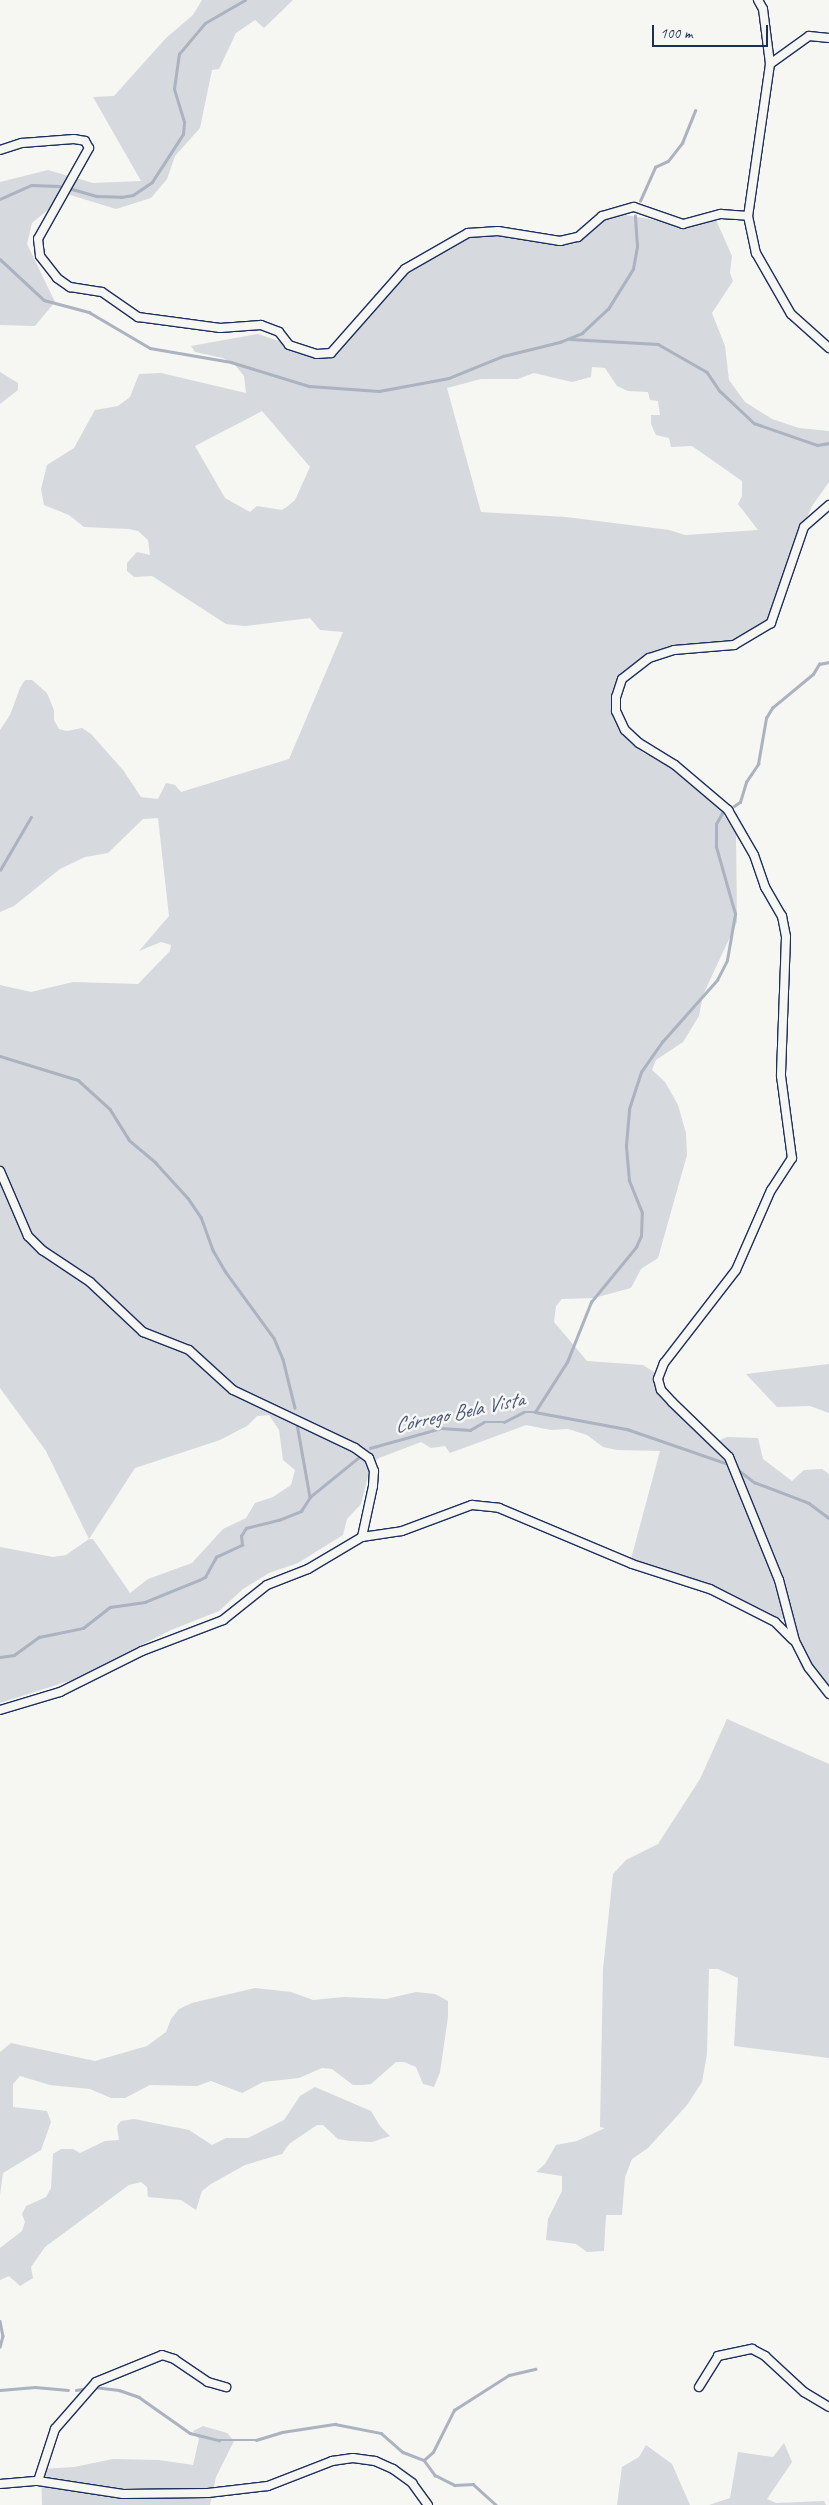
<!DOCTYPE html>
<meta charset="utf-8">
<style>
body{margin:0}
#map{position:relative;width:829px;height:2505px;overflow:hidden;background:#f6f6f2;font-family:Caveat,sans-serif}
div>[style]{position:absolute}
.green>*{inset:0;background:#d6d9dd}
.stream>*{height:2.5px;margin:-1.25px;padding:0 1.25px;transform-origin:1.25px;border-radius:1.25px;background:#abb2c0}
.roads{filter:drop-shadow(1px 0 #1b2f5e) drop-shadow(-1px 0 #1b2f5e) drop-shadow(0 1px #1b2f5e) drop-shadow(0 -1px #1b2f5e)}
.minor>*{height:8px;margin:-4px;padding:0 4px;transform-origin:4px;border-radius:4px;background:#f6f6f2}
span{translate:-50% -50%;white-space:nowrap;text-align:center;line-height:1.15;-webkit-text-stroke:5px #f6f6f2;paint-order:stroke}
.water-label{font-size:21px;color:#46567b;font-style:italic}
.scale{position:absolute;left:652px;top:25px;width:116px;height:22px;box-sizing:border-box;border:2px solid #1b2f5e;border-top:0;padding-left:6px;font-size:15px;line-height:18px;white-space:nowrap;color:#1b2f5e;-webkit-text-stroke:4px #f6f6f2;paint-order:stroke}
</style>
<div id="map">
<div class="green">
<div style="clip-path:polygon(202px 0,293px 0,264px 28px,255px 20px,236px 33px,219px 69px,212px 70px,200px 128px,175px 156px,167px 179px,151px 198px,116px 209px,67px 194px,32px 223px,27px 244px,55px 302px,35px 326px,0 325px,0 182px,48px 170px,93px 183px,141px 181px,93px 97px,114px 96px,166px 38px,193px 15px)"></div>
<div style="clip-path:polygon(evenodd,597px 213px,614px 213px,683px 225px,716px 220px,732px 256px,730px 273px,733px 281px,712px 313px,725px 346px,729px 380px,745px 402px,772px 419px,799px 428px,829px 431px,829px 482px,812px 506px,795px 545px,779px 613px,771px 627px,709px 649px,672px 654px,638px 668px,616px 688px,620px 727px,643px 753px,669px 761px,711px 794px,736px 834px,737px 922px,703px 995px,699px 1016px,683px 1042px,656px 1060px,652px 1070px,665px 1082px,678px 1105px,686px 1133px,687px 1155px,658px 1258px,641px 1269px,631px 1288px,594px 1298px,562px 1299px,556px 1306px,554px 1322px,587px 1361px,643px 1365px,657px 1374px,672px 1404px,718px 1441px,727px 1437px,758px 1438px,763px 1459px,792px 1481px,804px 1470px,822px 1469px,829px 1474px,829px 1700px,801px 1667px,785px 1620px,631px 1559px,660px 1451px,617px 1450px,603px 1447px,587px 1435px,568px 1429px,551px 1430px,526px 1425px,450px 1453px,445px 1446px,431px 1448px,421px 1442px,379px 1458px,371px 1464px,361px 1504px,347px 1519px,343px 1535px,298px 1563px,269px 1573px,243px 1589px,219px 1611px,171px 1630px,72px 1680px,0 1703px,0 1547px,53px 1557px,66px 1555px,89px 1539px,46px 1451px,0 1388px,0 985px,31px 992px,73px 982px,138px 984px,170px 951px,171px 945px,161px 942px,139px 951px,169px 916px,158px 818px,143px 819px,108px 853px,85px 857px,60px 869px,14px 906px,0 912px,0 730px,10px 715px,20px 688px,25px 680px,32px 680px,47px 693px,54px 710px,54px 720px,59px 729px,67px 731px,82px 728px,91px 734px,123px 770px,141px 797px,158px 799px,166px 783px,175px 785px,181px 792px,289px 759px,343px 632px,320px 630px,310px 618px,245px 626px,226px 624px,152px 576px,134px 577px,127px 571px,127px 563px,137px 552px,150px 555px,148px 540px,138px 531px,129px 529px,84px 527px,69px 515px,44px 505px,41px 489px,47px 465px,74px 448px,95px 410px,118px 406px,130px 397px,139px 374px,161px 373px,246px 393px,244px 376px,235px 365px,223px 358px,195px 352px,191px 346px,258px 334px,323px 356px,361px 317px,378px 293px,419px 257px,454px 234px,480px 229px,561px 239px,582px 232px,597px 213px,592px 367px,605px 368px,617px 386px,628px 391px,648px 392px,650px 400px,658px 401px,660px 415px,651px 415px,651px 424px,656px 435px,669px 438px,671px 447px,692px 446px,742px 481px,742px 496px,738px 504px,758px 530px,685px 535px,669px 530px,566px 517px,481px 512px,447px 388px,481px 379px,518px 379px,534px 373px,572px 382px,591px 377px,592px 367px,597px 213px,262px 411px,310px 467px,295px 500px,288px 506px,282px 510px,257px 506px,250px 512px,225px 498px,195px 446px,262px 411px,597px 213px,269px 1415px,279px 1430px,283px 1460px,295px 1470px,291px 1485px,273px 1497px,255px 1503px,246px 1518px,223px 1529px,192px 1563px,148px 1579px,130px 1593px,93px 1539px,89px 1539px,135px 1468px,220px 1440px,247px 1426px,257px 1416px,269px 1415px)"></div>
<div style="clip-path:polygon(0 372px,18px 383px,18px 390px,0 404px)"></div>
<div style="clip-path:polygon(829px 1364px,829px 1413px,810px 1406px,777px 1407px,746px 1374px)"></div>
<div style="clip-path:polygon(727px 1719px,829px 1764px,829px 2058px,734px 2046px,738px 1978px,718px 1969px,709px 1969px,707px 2054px,702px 2082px,687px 2105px,648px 2148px,632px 2159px,625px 2177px,622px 2215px,606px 2215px,604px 2251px,587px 2252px,576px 2244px,546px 2240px,548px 2219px,562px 2191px,562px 2176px,536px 2172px,545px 2164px,556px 2145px,577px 2141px,605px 2128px,600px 2127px,603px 1969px,613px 1874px,626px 1860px,658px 1844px,700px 1779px)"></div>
<div style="clip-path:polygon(255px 1988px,291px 1992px,313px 2000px,344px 1997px,386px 1999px,416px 1992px,435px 1994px,448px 2001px,448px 2017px,440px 2072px,434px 2087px,423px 2084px,416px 2067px,404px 2062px,396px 2062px,371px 2084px,362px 2085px,353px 2085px,332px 2069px,322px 2068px,299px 2078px,263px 2082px,242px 2093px,211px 2081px,197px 2086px,150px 2085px,125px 2098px,111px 2098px,90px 2089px,50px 2085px,20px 2076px,13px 2084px,13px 2107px,47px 2111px,51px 2122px,41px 2150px,3px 2173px,0 2195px,0 2052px,11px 2043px,95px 2061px,147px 2046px,166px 2032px,171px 2019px,179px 2009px,192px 2003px)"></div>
<div style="clip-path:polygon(315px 2087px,371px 2111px,380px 2126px,390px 2136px,372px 2142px,350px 2141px,338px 2139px,323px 2125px,317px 2125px,289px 2144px,282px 2154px,245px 2165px,211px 2184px,202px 2191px,196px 2210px,181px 2200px,148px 2197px,147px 2187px,141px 2182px,129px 2185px,45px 2247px,31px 2267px,33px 2278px,20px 2286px,9px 2276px,0 2280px,0 2248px,22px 2231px,25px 2222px,22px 2214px,26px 2206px,46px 2197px,51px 2188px,53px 2154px,61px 2149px,73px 2149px,80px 2153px,105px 2141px,119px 2140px,117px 2126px,121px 2121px,134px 2119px,189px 2130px,212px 2145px,226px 2138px,248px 2138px,284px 2120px,300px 2096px)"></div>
<div style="clip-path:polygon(203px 2426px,227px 2433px,234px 2441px,216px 2477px,210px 2505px,42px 2505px,41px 2469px,74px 2467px,113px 2459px,159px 2460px,193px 2465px,199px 2439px,193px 2431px)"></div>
<div style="clip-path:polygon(784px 2443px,792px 2462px,767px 2499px,776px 2503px,824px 2501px,826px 2505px,709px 2505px,730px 2498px,738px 2452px,773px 2457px)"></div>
<div style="clip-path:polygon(646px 2445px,672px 2464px,690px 2505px,617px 2505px,622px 2467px,639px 2457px)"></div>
</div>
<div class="stream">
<div style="left:72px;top:189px;width:26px;rotate:16deg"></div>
<div style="left:97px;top:196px;width:24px;rotate:2deg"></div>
<div style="left:121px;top:197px;width:12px;rotate:-9deg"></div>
<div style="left:133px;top:195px;width:23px;rotate:-34deg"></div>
<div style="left:152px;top:182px;width:57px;rotate:-57.1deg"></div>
<div style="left:183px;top:134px;width:12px;rotate:-85deg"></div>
<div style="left:184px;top:122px;width:34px;rotate:-107deg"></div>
<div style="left:174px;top:89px;width:35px;rotate:-82deg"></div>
<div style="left:179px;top:54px;width:40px;rotate:-50deg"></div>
<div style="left:205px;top:23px;width:46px;rotate:-29.9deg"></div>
<div style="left:0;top:199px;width:34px;rotate:-24deg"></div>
<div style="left:31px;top:185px;width:28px;rotate:2deg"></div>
<div style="left:640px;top:201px;width:37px;rotate:-66deg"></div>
<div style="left:655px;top:167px;width:14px;rotate:-25deg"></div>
<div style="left:668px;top:161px;width:23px;rotate:-52deg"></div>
<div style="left:682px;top:143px;width:35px;rotate:-68deg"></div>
<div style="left:0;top:259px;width:60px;rotate:43deg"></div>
<div style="left:44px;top:300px;width:47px;rotate:14.9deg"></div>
<div style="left:89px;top:312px;width:71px;rotate:30.5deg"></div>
<div style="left:150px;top:348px;width:82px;rotate:9.8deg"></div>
<div style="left:231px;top:362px;width:82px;rotate:17.1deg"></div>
<div style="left:309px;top:386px;width:70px;rotate:4.1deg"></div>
<div style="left:379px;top:391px;width:71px;rotate:-10.5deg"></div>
<div style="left:449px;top:378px;width:58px;rotate:-22.2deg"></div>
<div style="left:503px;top:356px;width:59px;rotate:-13.8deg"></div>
<div style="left:560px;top:342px;width:24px;rotate:-22deg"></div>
<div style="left:582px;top:333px;width:35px;rotate:-43deg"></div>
<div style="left:608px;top:309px;width:47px;rotate:-58deg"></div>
<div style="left:633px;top:269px;width:23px;rotate:-80deg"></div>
<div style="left:637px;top:246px;width:30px;rotate:-94deg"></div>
<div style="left:570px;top:339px;width:88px;rotate:3.3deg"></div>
<div style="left:658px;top:344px;width:56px;rotate:29.7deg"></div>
<div style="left:707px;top:372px;width:23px;rotate:56deg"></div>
<div style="left:720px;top:391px;width:47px;rotate:43.3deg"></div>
<div style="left:754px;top:423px;width:67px;rotate:19.2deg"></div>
<div style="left:817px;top:445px;width:12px;rotate:-9deg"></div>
<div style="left:734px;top:806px;width:7px;rotate:-34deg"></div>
<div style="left:740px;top:802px;width:21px;rotate:-73deg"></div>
<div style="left:746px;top:782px;width:22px;rotate:-56deg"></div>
<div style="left:758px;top:764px;width:47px;rotate:-80.1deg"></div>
<div style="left:766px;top:718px;width:12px;rotate:-59deg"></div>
<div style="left:772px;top:708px;width:53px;rotate:-39.7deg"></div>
<div style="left:813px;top:674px;width:12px;rotate:-59deg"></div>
<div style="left:819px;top:664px;width:10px;rotate:-11deg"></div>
<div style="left:0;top:870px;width:61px;rotate:-59.7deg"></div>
<div style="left:0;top:1056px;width:82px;rotate:17.1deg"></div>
<div style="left:78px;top:1080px;width:43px;rotate:42.2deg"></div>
<div style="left:110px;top:1109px;width:36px;rotate:58deg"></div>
<div style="left:129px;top:1140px;width:35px;rotate:40deg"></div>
<div style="left:156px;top:1163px;width:47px;rotate:47.6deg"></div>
<div style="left:188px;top:1198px;width:23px;rotate:56deg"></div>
<div style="left:201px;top:1217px;width:35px;rotate:70deg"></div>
<div style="left:213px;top:1250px;width:24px;rotate:60deg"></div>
<div style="left:225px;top:1271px;width:83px;rotate:53.8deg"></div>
<div style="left:274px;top:1338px;width:23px;rotate:67deg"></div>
<div style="left:283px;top:1359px;width:50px;rotate:76.2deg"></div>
<div style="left:535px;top:1412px;width:59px;rotate:-57.4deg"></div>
<div style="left:567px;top:1362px;width:65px;rotate:-68.2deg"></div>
<div style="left:591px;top:1302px;width:71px;rotate:-50.7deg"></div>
<div style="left:636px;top:1247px;width:12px;rotate:-66deg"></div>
<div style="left:641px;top:1236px;width:23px;rotate:-88deg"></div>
<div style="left:642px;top:1213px;width:35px;rotate:-112deg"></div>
<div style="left:629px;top:1181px;width:36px;rotate:-95deg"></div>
<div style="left:626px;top:1145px;width:36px;rotate:-85deg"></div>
<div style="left:629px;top:1109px;width:39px;rotate:-72deg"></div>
<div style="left:641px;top:1072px;width:37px;rotate:-55deg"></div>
<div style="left:662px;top:1042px;width:83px;rotate:-48.4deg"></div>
<div style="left:717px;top:980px;width:22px;rotate:-63deg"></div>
<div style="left:727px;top:960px;width:47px;rotate:-80.1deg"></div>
<div style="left:735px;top:914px;width:70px;rotate:-105.8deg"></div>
<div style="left:716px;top:847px;width:23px;rotate:-90deg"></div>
<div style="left:716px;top:824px;width:13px;rotate:-61deg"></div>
<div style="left:297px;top:1424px;width:74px;rotate:79.9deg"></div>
<div style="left:370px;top:1448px;width:74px;rotate:-15.7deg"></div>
<div style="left:441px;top:1428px;width:29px;rotate:4deg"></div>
<div style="left:470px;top:1430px;width:16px;rotate:-30deg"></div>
<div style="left:484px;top:1422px;width:20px"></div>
<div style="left:504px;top:1422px;width:22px;rotate:-27deg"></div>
<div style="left:524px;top:1412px;width:11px"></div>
<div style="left:535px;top:1412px;width:94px;rotate:10.5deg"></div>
<div style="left:627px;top:1429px;width:107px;rotate:19.1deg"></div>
<div style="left:736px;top:1468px;width:23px;rotate:38deg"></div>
<div style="left:754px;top:1482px;width:59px;rotate:20.9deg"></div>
<div style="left:809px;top:1503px;width:25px;rotate:37deg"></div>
<div style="left:0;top:1657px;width:14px;rotate:-8deg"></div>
<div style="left:14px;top:1655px;width:31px;rotate:-36deg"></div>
<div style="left:39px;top:1637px;width:45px;rotate:-11.6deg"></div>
<div style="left:83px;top:1628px;width:34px;rotate:-38deg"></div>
<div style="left:110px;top:1607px;width:35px;rotate:-8deg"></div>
<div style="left:145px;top:1602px;width:58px;rotate:-22.2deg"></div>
<div style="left:199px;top:1580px;width:7px;rotate:-27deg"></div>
<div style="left:205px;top:1577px;width:23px;rotate:-61deg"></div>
<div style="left:216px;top:1557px;width:29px;rotate:-25deg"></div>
<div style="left:242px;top:1545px;width:9px;rotate:-96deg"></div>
<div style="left:241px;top:1536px;width:9px;rotate:-58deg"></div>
<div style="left:246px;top:1528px;width:34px;rotate:-14deg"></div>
<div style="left:279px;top:1520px;width:24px;rotate:-22deg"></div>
<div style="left:301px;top:1511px;width:17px;rotate:-57deg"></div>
<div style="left:310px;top:1497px;width:63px;rotate:-39.2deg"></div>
<div style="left:0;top:2321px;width:15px;rotate:79deg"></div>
<div style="left:3px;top:2336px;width:11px;rotate:105deg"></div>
<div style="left:94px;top:2387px;width:25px;rotate:7deg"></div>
<div style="left:119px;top:2390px;width:21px;rotate:19deg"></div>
<div style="left:139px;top:2397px;width:62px;rotate:35.2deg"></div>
<div style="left:190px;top:2433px;width:30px;rotate:14deg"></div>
<div style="left:219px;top:2440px;width:37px"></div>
<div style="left:256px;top:2440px;width:27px;rotate:-17deg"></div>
<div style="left:282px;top:2432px;width:54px;rotate:-8.6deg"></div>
<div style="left:335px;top:2424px;width:47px;rotate:11.1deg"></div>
<div style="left:381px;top:2433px;width:29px;rotate:41deg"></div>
<div style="left:403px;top:2452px;width:22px;rotate:21deg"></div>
<div style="left:424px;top:2460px;width:19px;rotate:54deg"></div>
<div style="left:435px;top:2475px;width:22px;rotate:27deg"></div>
<div style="left:455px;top:2485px;width:18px;rotate:-3deg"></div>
<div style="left:473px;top:2484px;width:31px;rotate:42deg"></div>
<div style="left:0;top:2390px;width:35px;rotate:-5deg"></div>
<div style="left:35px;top:2387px;width:33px;rotate:5deg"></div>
<div style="left:76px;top:2390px;width:13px;rotate:-9deg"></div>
<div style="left:424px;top:2460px;width:12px;rotate:-42deg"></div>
<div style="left:433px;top:2452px;width:47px;rotate:-63.4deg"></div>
<div style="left:454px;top:2410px;width:65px;rotate:-32.5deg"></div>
<div style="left:509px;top:2375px;width:27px;rotate:-13deg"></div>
</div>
<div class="roads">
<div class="minor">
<div style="left:758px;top:0;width:10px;rotate:61deg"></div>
<div style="left:763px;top:9px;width:55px;rotate:82.7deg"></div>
<div style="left:770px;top:64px;width:154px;rotate:98.2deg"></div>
<div style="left:748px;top:216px;width:38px;rotate:78deg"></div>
<div style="left:756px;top:253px;width:70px;rotate:60.2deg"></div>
<div style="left:791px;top:314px;width:51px;rotate:41.8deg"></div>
<div style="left:770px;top:64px;width:48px;rotate:-35.7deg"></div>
<div style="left:809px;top:36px;width:20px;rotate:6deg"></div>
<div style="left:0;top:150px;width:23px;rotate:-18deg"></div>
<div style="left:22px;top:143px;width:52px;rotate:-4.4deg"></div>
<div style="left:74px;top:139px;width:11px;rotate:10deg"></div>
<div style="left:85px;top:141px;width:8px;rotate:60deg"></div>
<div style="left:89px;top:148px;width:104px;rotate:119.3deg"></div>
<div style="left:38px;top:239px;width:17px;rotate:83deg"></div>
<div style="left:40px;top:256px;width:28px;rotate:52deg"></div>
<div style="left:57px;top:278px;width:16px;rotate:35deg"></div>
<div style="left:70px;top:287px;width:32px;rotate:9deg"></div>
<div style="left:102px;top:292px;width:44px;rotate:34.8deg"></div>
<div style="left:138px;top:317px;width:83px;rotate:7.6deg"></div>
<div style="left:220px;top:328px;width:41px;rotate:-4.2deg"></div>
<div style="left:261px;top:325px;width:19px;rotate:21deg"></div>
<div style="left:279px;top:332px;width:16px;rotate:52deg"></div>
<div style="left:289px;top:345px;width:29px;rotate:18deg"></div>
<div style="left:317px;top:354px;width:14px;rotate:-4deg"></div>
<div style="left:331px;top:353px;width:112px;rotate:-48.6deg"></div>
<div style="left:405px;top:269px;width:73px;rotate:-29.7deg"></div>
<div style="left:468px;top:233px;width:30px;rotate:-4deg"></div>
<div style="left:498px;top:231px;width:63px;rotate:9.2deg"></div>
<div style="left:560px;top:241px;width:18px;rotate:-13deg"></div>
<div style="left:578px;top:237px;width:32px;rotate:-41deg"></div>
<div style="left:602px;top:216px;width:33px;rotate:-16deg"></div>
<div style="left:634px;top:207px;width:52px;rotate:19.1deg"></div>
<div style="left:683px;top:224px;width:39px;rotate:-15deg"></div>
<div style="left:721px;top:214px;width:27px;rotate:4deg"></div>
<div style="left:829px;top:505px;width:33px;rotate:139deg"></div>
<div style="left:804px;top:527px;width:102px;rotate:109deg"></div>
<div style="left:771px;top:623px;width:43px;rotate:149.3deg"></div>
<div style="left:734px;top:645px;width:60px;rotate:175.2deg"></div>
<div style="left:674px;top:650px;width:26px;rotate:162deg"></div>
<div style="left:649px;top:658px;width:34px;rotate:142deg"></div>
<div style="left:622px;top:679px;width:19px;rotate:108deg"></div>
<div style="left:616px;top:697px;width:14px;rotate:90deg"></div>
<div style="left:616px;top:711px;width:21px;rotate:65deg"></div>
<div style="left:625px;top:730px;width:19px;rotate:43deg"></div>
<div style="left:639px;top:743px;width:42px;rotate:31.4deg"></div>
<div style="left:675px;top:765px;width:70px;rotate:40.3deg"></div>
<div style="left:728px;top:810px;width:52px;rotate:60deg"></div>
<div style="left:754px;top:855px;width:34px;rotate:71deg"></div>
<div style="left:765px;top:887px;width:34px;rotate:60deg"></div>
<div style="left:782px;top:916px;width:21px;rotate:79deg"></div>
<div style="left:786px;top:937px;width:139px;rotate:92.1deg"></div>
<div style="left:781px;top:1076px;width:83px;rotate:82.4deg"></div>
<div style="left:792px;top:1158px;width:38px;rotate:123deg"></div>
<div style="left:771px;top:1190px;width:87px;rotate:113.6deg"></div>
<div style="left:736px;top:1270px;width:118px;rotate:127.7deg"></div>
<div style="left:664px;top:1363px;width:17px;rotate:111deg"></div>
<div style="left:658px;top:1379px;width:11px;rotate:75deg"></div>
<div style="left:661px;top:1390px;width:16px;rotate:47deg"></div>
<div style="left:672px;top:1402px;width:79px;rotate:44deg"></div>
<div style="left:729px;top:1457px;width:133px;rotate:67.9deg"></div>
<div style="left:779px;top:1580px;width:63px;rotate:75.3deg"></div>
<div style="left:795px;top:1641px;width:30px;rotate:63deg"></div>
<div style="left:809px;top:1668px;width:33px;rotate:52deg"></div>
<div style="left:0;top:1171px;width:71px;rotate:66.7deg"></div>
<div style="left:28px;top:1236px;width:20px;rotate:45deg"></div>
<div style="left:42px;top:1250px;width:58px;rotate:33.7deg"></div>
<div style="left:90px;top:1282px;width:73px;rotate:43.3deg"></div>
<div style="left:143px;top:1332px;width:49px;rotate:21.4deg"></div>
<div style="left:189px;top:1350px;width:59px;rotate:42.3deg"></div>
<div style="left:233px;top:1390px;width:135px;rotate:25.4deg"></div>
<div style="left:355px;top:1448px;width:17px;rotate:36deg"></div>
<div style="left:369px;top:1458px;width:14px;rotate:69deg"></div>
<div style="left:374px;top:1471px;width:15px;rotate:94deg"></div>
<div style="left:373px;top:1486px;width:52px;rotate:102.2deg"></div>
<div style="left:0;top:1710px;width:63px;rotate:-16.7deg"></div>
<div style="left:60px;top:1692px;width:92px;rotate:-26.6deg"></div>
<div style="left:142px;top:1651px;width:87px;rotate:-20.9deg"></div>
<div style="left:223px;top:1620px;width:56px;rotate:-38.5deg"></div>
<div style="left:267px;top:1585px;width:44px;rotate:-21.3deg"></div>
<div style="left:308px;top:1569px;width:63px;rotate:-30.7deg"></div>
<div style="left:362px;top:1537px;width:40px;rotate:-8.5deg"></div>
<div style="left:402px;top:1531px;width:75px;rotate:-20.4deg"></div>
<div style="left:472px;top:1505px;width:27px;rotate:6deg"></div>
<div style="left:499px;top:1508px;width:144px;rotate:22.8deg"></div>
<div style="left:632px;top:1564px;width:82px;rotate:17.8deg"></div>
<div style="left:710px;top:1589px;width:73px;rotate:26.9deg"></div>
<div style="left:775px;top:1622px;width:25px;rotate:45deg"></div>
<div style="left:699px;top:2387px;width:36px;rotate:-58deg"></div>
<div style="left:718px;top:2356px;width:35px;rotate:-12deg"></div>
<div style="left:752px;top:2349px;width:15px;rotate:28deg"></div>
<div style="left:765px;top:2356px;width:53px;rotate:42.7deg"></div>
<div style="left:804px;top:2392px;width:29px;rotate:31deg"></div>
<div style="left:38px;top:2481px;width:55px;rotate:-71.9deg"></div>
<div style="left:55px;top:2429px;width:62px;rotate:-48.9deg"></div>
<div style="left:96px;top:2382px;width:71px;rotate:-22.2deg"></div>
<div style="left:162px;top:2355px;width:13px;rotate:18deg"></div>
<div style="left:174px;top:2359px;width:41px;rotate:34.1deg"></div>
<div style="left:208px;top:2382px;width:19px;rotate:16deg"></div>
<div style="left:0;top:2484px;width:38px;rotate:-5deg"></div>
<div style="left:38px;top:2481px;width:86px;rotate:8.7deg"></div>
<div style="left:123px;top:2494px;width:85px;rotate:-0.7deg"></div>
<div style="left:208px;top:2493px;width:60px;rotate:-6.7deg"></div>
<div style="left:268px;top:2486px;width:69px;rotate:-21.3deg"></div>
<div style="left:332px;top:2461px;width:21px;rotate:-8deg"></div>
<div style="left:353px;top:2458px;width:22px;rotate:8deg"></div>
<div style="left:375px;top:2461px;width:20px;rotate:24deg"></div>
<div style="left:393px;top:2469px;width:24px;rotate:36deg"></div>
<div style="left:412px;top:2483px;width:27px;rotate:54deg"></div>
</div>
</div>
<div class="water-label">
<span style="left:459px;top:1412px;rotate:-12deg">Córrego Bela Vista</span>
</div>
<div class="scale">100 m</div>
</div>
